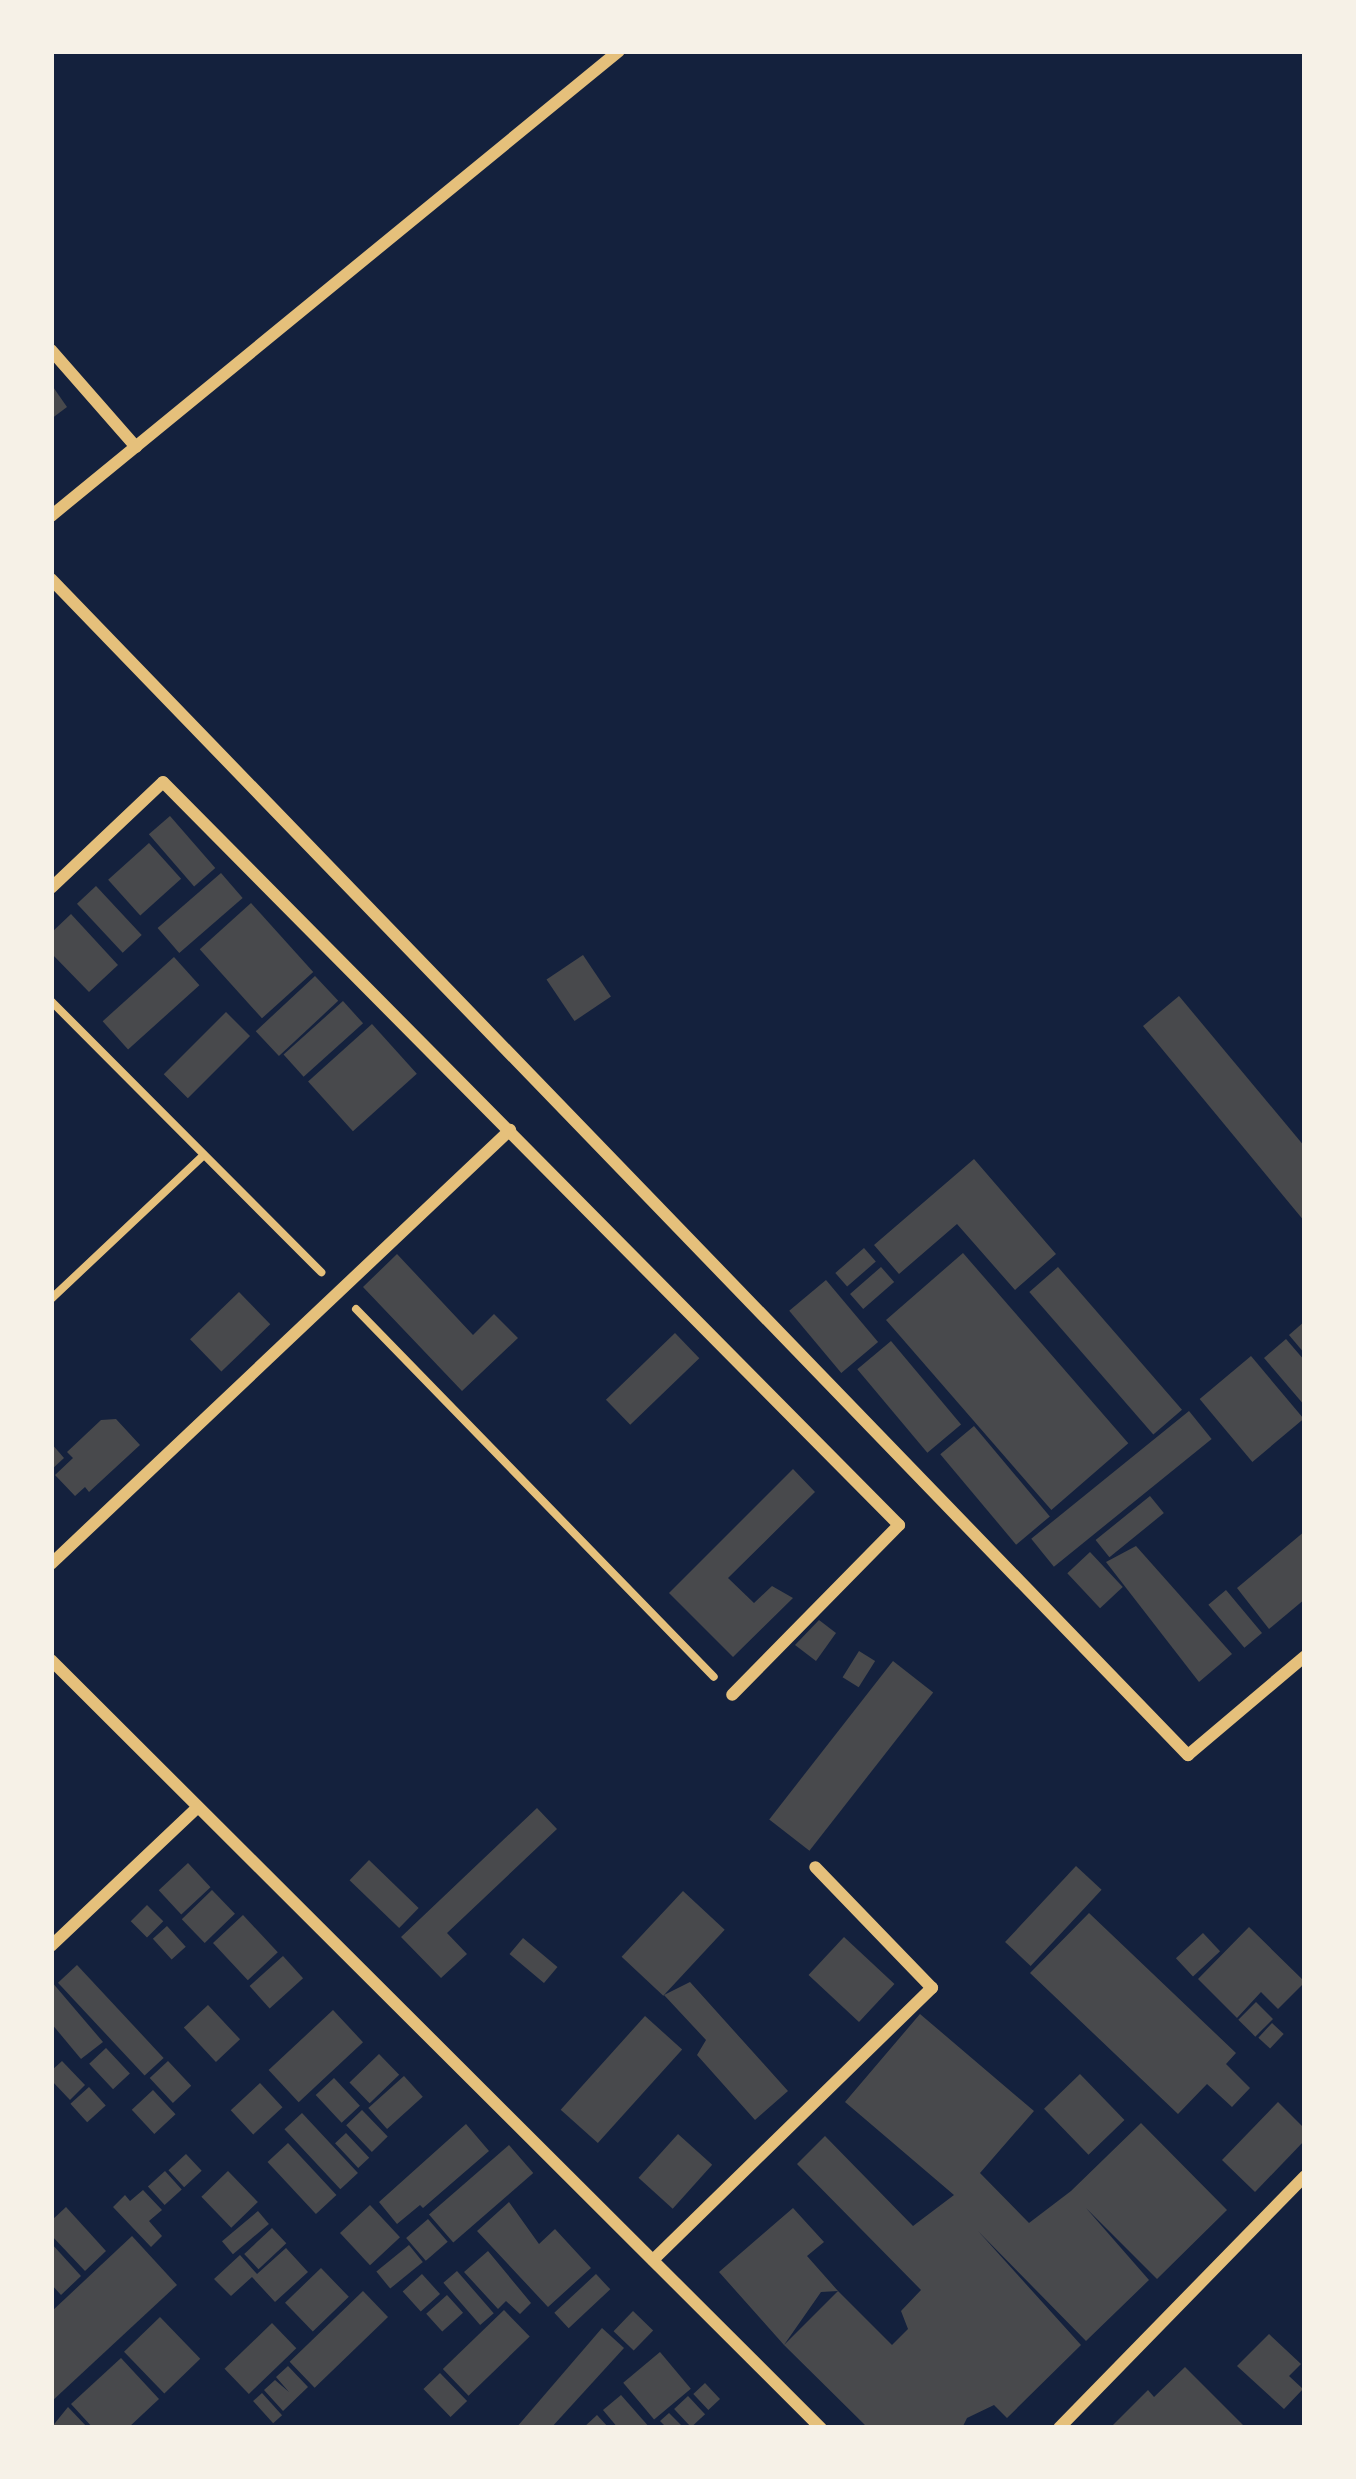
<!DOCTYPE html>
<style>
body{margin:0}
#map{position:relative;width:1356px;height:2479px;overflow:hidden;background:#14213d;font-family:Poppins,sans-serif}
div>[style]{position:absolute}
.building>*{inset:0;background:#48494c;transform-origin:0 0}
.path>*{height:8px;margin:-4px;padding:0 4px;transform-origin:4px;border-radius:4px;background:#e5c07b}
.minor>*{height:12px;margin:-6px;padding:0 6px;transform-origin:6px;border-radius:6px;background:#e5c07b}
span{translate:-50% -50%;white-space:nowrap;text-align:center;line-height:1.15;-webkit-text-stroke:12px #f6f1e7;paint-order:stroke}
.frame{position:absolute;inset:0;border:54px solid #f6f1e7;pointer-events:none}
</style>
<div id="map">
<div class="building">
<div style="clip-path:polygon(51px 384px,67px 407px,51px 419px)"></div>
<div style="left:170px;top:816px;width:69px;height:28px;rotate:49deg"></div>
<div style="left:149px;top:843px;width:48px;height:55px;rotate:48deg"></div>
<div style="left:221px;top:873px;width:33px;height:84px;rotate:49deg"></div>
<div style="left:96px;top:886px;width:67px;height:26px;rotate:47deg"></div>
<div style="left:251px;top:903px;width:93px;height:69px;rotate:48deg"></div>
<div style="clip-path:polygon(71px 914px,118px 965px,89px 992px,51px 953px,51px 933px)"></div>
<div style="left:583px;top:955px;width:50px;height:44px;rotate:56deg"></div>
<div style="left:174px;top:957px;width:38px;height:96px;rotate:48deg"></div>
<div style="left:315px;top:976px;width:34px;height:81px;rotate:47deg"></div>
<div style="clip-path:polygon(1179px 996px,1305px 1147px,1305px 1222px,1143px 1026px)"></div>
<div style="left:343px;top:1001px;width:30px;height:80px;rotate:48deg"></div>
<div style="left:226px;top:1012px;width:34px;height:88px;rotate:45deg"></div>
<div style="left:372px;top:1024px;width:67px;height:86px;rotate:48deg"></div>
<div style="clip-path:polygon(974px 1159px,1056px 1254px,1015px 1290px,957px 1224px,899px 1274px,874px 1245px)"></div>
<div style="left:864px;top:1248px;width:18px;height:38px;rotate:49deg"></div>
<div style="left:963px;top:1253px;width:252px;height:102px;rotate:49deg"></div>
<div style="clip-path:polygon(397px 1254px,473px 1335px,494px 1314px,518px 1338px,462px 1391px,363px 1287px)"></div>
<div style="left:881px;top:1267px;width:20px;height:41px;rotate:49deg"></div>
<div style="left:1058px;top:1267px;width:189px;height:38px;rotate:49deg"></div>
<div style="left:826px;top:1280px;width:81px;height:48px;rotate:50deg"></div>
<div style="left:239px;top:1292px;width:45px;height:68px;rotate:46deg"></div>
<div style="clip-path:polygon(1305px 1321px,1305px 1354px,1289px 1335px)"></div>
<div style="left:675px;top:1333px;width:35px;height:96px;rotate:46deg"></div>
<div style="clip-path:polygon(1286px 1339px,1305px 1361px,1305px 1406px,1264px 1358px)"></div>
<div style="left:891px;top:1341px;width:109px;height:44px;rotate:50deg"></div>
<div style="left:1251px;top:1356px;width:82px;height:67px;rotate:50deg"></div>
<div style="left:1189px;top:1411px;width:36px;height:203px;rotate:51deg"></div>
<div style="clip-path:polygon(116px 1419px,140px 1445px,89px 1492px,85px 1487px,75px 1496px,55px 1475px,73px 1458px,67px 1452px,101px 1420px)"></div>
<div style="left:974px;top:1426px;width:118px;height:44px;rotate:50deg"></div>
<div style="clip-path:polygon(51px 1443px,64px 1458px,51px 1470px)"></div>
<div style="clip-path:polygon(793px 1469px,815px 1492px,728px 1578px,754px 1603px,772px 1586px,793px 1598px,733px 1657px,669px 1593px)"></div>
<div style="left:1150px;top:1496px;width:22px;height:70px;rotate:51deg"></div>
<div style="clip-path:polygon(1305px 1531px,1305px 1599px,1269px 1629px,1237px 1588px)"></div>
<div style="clip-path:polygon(1136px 1546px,1232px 1654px,1199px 1682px,1106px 1562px)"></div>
<div style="left:1090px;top:1552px;width:48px;height:31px;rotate:47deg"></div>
<div style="left:1226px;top:1590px;width:56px;height:23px;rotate:50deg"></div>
<div style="clip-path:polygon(819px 1620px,836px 1633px,816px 1661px,795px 1645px)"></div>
<div style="left:859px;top:1651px;width:19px;height:31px;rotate:32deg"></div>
<div style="left:893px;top:1661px;width:51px;height:201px;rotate:38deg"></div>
<div style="clip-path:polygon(537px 1808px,557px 1829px,447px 1933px,467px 1954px,441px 1978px,401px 1937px)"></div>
<div style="left:369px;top:1860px;width:69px;height:28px;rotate:44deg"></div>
<div style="left:188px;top:1863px;width:33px;height:40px;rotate:47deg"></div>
<div style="left:1076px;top:1866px;width:35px;height:104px;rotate:43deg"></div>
<div style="left:212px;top:1890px;width:33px;height:42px;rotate:46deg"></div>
<div style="left:683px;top:1891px;width:57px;height:90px;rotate:43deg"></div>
<div style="left:147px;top:1905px;width:23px;height:23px;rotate:45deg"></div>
<div style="clip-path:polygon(1089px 1913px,1236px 2053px,1226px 2064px,1250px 2088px,1232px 2107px,1207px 2084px,1178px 2114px,1030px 1973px)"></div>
<div style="left:243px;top:1915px;width:51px;height:41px;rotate:47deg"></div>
<div style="left:167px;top:1926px;width:28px;height:19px;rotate:48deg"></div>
<div style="clip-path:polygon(1249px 1927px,1305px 1982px,1278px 2009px,1261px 1992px,1237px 2018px,1198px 1979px)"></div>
<div style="left:1203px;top:1933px;width:25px;height:37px;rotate:47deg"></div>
<div style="left:844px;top:1937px;width:69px;height:52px;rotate:43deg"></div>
<div style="left:523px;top:1938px;width:45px;height:21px;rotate:40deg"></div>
<div style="left:283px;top:1956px;width:30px;height:45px;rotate:48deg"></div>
<div style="left:77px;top:1965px;width:127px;height:26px;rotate:47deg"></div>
<div style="clip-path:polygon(51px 1981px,103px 2042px,81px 2059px,51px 2023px)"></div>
<div style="clip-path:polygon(690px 1982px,788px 2091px,755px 2120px,697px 2055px,706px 2040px,664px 1995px)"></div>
<div style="left:1256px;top:2002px;width:24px;height:25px;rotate:45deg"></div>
<div style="left:208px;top:2005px;width:47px;height:33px;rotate:47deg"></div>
<div style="left:333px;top:2010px;width:44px;height:88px;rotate:47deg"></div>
<div style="clip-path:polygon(920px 2014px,1034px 2111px,980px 2173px,1029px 2223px,1071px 2191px,1141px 2123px,1227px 2210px,1157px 2279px,1086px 2208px,1149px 2280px,1086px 2341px,978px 2231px,1081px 2345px,1007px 2418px,994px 2405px,967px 2418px,962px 2428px,868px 2428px,784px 2345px,838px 2291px,821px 2292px,784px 2345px,719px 2272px,793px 2208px,824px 2242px,807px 2256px,838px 2291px,892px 2345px,908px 2329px,901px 2311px,921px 2290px,797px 2164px,825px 2136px,913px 2226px,954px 2195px,845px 2102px)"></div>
<div style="left:645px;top:2016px;width:50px;height:126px;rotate:42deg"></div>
<div style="left:1272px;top:2023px;width:16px;height:20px;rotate:43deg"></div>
<div style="left:106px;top:2048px;width:35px;height:23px;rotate:47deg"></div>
<div style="left:379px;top:2054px;width:29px;height:41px;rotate:46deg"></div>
<div style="clip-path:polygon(62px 2061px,85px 2085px,70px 2100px,51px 2080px,51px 2071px)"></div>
<div style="left:168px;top:2061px;width:34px;height:25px;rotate:47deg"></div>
<div style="left:1080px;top:2074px;width:64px;height:50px;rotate:46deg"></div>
<div style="left:404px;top:2076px;width:28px;height:48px;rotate:48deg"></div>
<div style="left:334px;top:2078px;width:38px;height:25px;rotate:47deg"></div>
<div style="left:260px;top:2083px;width:33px;height:40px;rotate:47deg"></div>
<div style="left:89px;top:2087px;width:25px;height:25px;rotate:48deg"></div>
<div style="left:153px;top:2090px;width:33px;height:29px;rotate:47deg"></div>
<div style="clip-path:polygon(1278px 2102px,1305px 2129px,1305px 2140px,1255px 2192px,1222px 2160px)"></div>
<div style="left:362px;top:2110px;width:37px;height:22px;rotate:46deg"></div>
<div style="left:302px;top:2113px;width:82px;height:24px;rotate:47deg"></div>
<div style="clip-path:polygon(466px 2124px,489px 2151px,423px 2208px,420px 2205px,397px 2224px,379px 2202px)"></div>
<div style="left:346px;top:2133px;width:34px;height:15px;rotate:47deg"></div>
<div style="left:678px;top:2134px;width:46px;height:59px;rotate:42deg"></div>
<div style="left:288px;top:2143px;width:71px;height:28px;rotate:47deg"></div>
<div style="left:509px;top:2145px;width:37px;height:106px;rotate:49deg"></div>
<div style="left:186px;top:2154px;width:23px;height:24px;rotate:47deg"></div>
<div style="left:165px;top:2171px;width:25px;height:23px;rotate:48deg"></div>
<div style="left:228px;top:2171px;width:43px;height:37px;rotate:46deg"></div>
<div style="clip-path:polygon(143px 2190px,162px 2210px,149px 2221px,162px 2236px,151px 2247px,113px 2207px,125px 2195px,130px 2201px)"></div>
<div style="clip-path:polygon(509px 2202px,539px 2244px,555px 2229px,591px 2268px,548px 2307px,477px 2231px)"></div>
<div style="left:370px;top:2205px;width:44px;height:41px;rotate:47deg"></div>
<div style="clip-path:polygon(66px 2207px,106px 2251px,85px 2271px,51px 2235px,51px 2221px)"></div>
<div style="left:258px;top:2211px;width:17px;height:47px;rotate:50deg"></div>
<div style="left:428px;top:2219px;width:30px;height:29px;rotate:49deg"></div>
<div style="left:272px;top:2228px;width:21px;height:38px;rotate:47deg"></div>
<div style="clip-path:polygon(132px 2236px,177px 2285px,51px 2402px,51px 2312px)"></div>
<div style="clip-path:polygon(51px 2243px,81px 2276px,61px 2295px,51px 2284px)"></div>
<div style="left:409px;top:2245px;width:22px;height:42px;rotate:51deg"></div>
<div style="clip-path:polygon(286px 2248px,308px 2272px,275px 2302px,252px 2277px,231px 2296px,214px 2279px,240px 2255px,257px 2274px)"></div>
<div style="clip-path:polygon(488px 2251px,531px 2303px,520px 2314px,506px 2301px,498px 2309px,464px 2272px)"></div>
<div style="left:321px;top:2268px;width:40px;height:50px;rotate:46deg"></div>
<div style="left:457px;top:2271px;width:56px;height:18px;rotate:49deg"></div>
<div style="left:422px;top:2274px;width:27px;height:26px;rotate:48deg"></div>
<div style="left:596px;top:2274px;width:21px;height:57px;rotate:47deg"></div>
<div style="left:363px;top:2291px;width:36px;height:102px;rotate:46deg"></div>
<div style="left:447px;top:2295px;width:24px;height:28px;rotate:48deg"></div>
<div style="left:504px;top:2310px;width:37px;height:85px;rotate:46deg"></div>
<div style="left:633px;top:2311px;width:28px;height:28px;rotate:44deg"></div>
<div style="left:160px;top:2317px;width:58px;height:50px;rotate:46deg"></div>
<div style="left:272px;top:2323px;width:35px;height:66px;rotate:46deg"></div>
<div style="clip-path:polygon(602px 2328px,624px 2348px,551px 2428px,516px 2428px)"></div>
<div style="clip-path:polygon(1269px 2334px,1301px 2364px,1289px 2376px,1303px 2389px,1284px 2409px,1237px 2366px)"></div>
<div style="left:660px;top:2352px;width:48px;height:48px;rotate:50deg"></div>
<div style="clip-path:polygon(121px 2358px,159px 2399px,128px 2428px,93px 2428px,71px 2404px)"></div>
<div style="clip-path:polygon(288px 2366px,308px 2387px,283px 2411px,264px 2390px,275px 2380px,289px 2392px,276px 2377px)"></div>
<div style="clip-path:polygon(1185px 2367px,1246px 2428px,1110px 2428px,1148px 2390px,1154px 2397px)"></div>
<div style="left:440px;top:2373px;width:39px;height:23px;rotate:46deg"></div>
<div style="left:705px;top:2383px;width:22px;height:16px;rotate:47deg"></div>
<div style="left:262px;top:2393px;width:30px;height:12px;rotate:48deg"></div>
<div style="clip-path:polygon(621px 2395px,650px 2428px,618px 2428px,603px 2410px)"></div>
<div style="left:688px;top:2396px;width:25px;height:19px;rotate:47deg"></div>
<div style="clip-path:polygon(68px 2407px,88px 2428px,51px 2428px)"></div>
<div style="clip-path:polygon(669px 2413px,684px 2428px,667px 2428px,660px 2421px)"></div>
<div style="clip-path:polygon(597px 2415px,609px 2428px,583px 2428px)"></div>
</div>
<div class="path">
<div style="left:51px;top:1001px;width:383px;rotate:45.1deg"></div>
<div style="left:51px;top:1299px;width:210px;rotate:-43.3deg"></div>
<div style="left:356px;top:1309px;width:513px;rotate:45.79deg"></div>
</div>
<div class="minor">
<div style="left:51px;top:350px;width:129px;rotate:48.8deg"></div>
<div style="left:51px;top:516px;width:734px;rotate:-39.31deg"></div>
<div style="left:51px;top:579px;width:1636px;rotate:45.97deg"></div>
<div style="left:1188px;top:1755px;width:153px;rotate:-40.2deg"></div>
<div style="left:51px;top:888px;width:154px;rotate:-43.4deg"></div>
<div style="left:163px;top:782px;width:1046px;rotate:45.27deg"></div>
<div style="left:899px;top:1525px;width:238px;rotate:134.5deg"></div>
<div style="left:51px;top:1564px;width:632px;rotate:-43.4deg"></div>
<div style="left:51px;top:1660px;width:1088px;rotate:44.93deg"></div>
<div style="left:51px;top:1946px;width:202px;rotate:-43.4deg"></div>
<div style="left:653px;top:2260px;width:390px;rotate:-44.3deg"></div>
<div style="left:932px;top:1988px;width:168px;rotate:-134deg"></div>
<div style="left:1059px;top:2428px;width:352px;rotate:-45.7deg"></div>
</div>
<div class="frame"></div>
</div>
